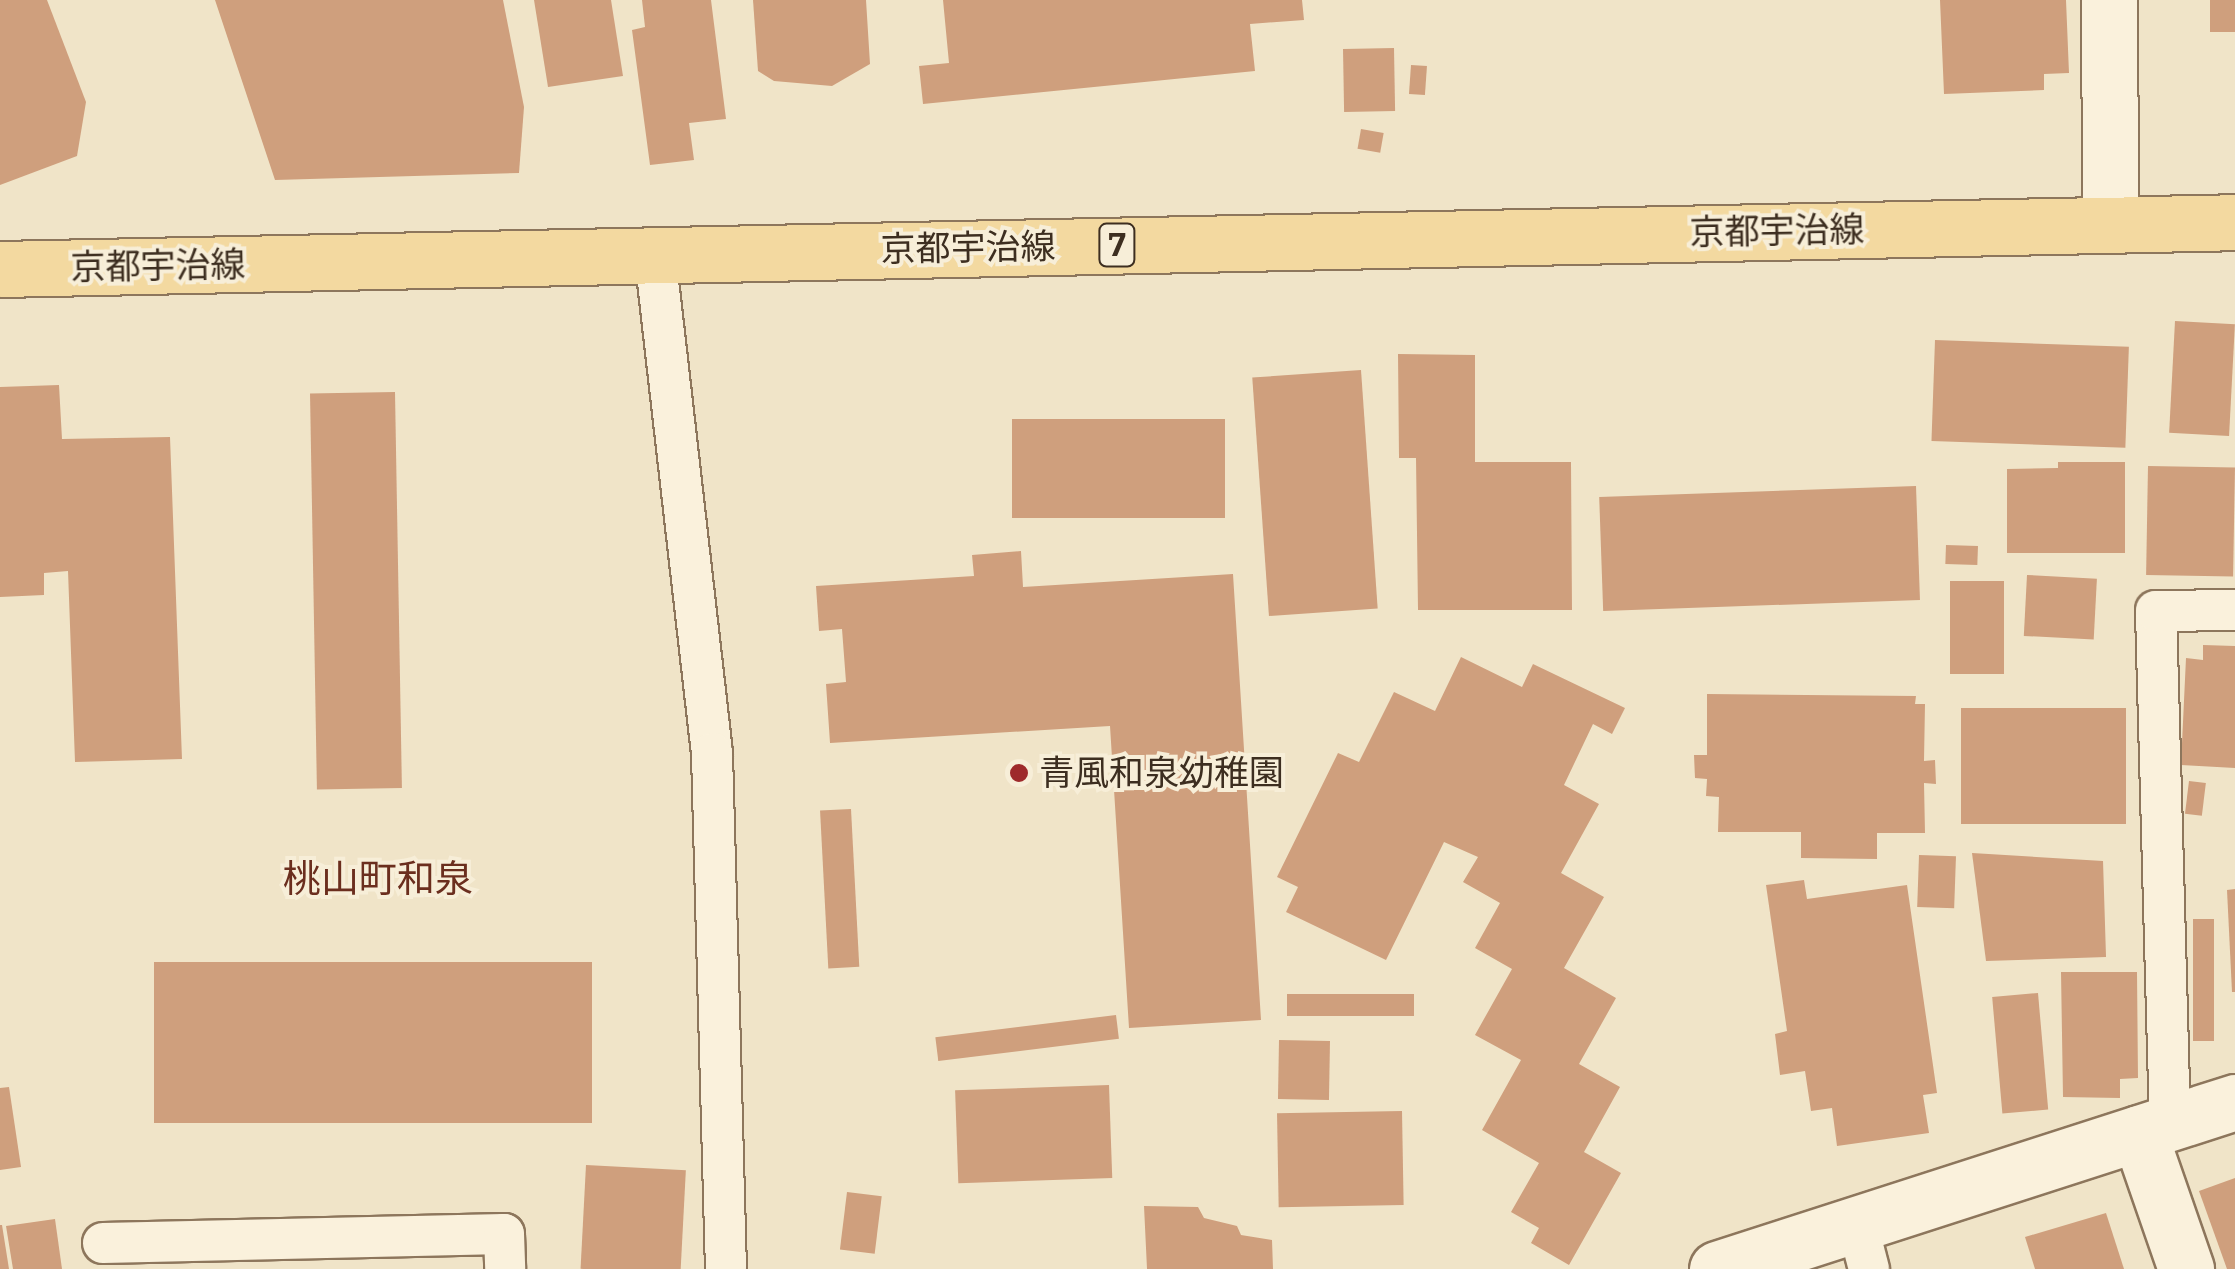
<!DOCTYPE html>
<meta charset="utf-8">
<style>
body{margin:0}
#map{position:relative;width:2235px;height:1269px;overflow:hidden;background:#f0e4c8;font-family:Bitter,"Noto Sans JP",serif}
div>[style]{position:absolute}
.building>*{inset:0;background:#cf9f7d;transform-origin:0 0}
.roads{filter:drop-shadow(2px 0 #8d765c) drop-shadow(-2px 0 #8d765c) drop-shadow(0 2px #8d765c) drop-shadow(0 -2px #8d765c)}
.service>*{height:40px;margin:-20px;padding:0 20px;transform-origin:20px;border-radius:20px;background:#faf1dc}
.minor>*{height:55px;margin:-27.5px;padding:0 27.5px;transform-origin:27.5px;border-radius:27.5px;background:#faf1dc}
.tertiary>*{height:55px;margin:-27.5px;padding:0 27.5px;transform-origin:27.5px;border-radius:27.5px;background:#faf1dc}
.primary>*{height:55px;margin:-27.5px;padding:0 27.5px;transform-origin:27.5px;border-radius:27.5px;background:#f3d9a0}
.dots>*{width:28px;height:28px;translate:-50% -50%;box-sizing:border-box;border:5px solid #f7eed8;border-radius:50%}
span{translate:-50% -50%;white-space:nowrap;text-align:center;line-height:1.15;-webkit-text-stroke:8px #f7eed8;paint-order:stroke}
.shield-label span{padding:2px 8px;background:#f7eed8;border:2px solid;border-radius:8px;-webkit-text-stroke-width:0}
.shield-label{font-size:32px;color:#3d2e20;font-weight:700}
.street-label{font-size:35px;color:#3d2e20}
.poi-label{font-size:35px;color:#3d2e20}
.left{translate:0 -50%;text-align:left}
.neighbourhood-label{font-size:38px;color:#6b2e1e}
</style>
<div id="map">
<div class="building">
<div style="clip-path:polygon(0 0,47px 0,86px 102px,77px 156px,0 185px)"></div>
<div style="clip-path:polygon(215px 0,503px 0,524px 107px,519px 173px,275px 180px)"></div>
<div style="clip-path:polygon(534px 0,611px 0,623px 76px,548px 87px)"></div>
<div style="clip-path:polygon(642px 0,711px 0,726px 119px,689px 123px,694px 160px,650px 165px,632px 30px,645px 27px)"></div>
<div style="clip-path:polygon(753px 0,866px 0,870px 64px,832px 86px,774px 81px,758px 71px)"></div>
<div style="clip-path:polygon(943px 0,1302px 0,1304px 20px,1250px 24px,1255px 71px,923px 104px,919px 66px,949px 63px)"></div>
<div style="clip-path:polygon(1940px 0,2066px 0,2069px 73px,2044px 74px,2044px 90px,1944px 94px)"></div>
<div style="left:2210px;top:0;width:25px;height:32px"></div>
<div style="left:1394px;top:48px;width:63px;height:51px;rotate:89deg"></div>
<div style="left:1411px;top:65px;width:16px;height:29px;rotate:4deg"></div>
<div style="left:1361px;top:129px;width:23px;height:20px;rotate:10deg"></div>
<div style="left:2175px;top:321px;width:60px;height:112px;rotate:3deg"></div>
<div style="left:1935px;top:340px;width:194px;height:101px;rotate:2deg"></div>
<div style="clip-path:polygon(1398px 354px,1475px 355px,1475px 462px,1571px 462px,1572px 610px,1418px 610px,1416px 458px,1399px 458px)"></div>
<div style="left:1361px;top:370px;width:239px;height:109px;rotate:86deg"></div>
<div style="clip-path:polygon(59px 385px,62px 439px,170px 437px,182px 759px,75px 762px,68px 571px,44px 573px,44px 595px,0 597px,0 387px)"></div>
<div style="left:395px;top:392px;width:396px;height:85px;rotate:89deg"></div>
<div style="left:1012px;top:419px;width:213px;height:99px"></div>
<div style="clip-path:polygon(2058px 462px,2125px 462px,2125px 553px,2007px 553px,2007px 469px,2058px 468px)"></div>
<div style="left:2148px;top:466px;width:87px;height:109px;rotate:1deg"></div>
<div style="left:1916px;top:486px;width:114px;height:317px;rotate:88deg"></div>
<div style="left:1946px;top:545px;width:32px;height:19px;rotate:2deg"></div>
<div style="clip-path:polygon(1021px 551px,1023px 587px,1233px 574px,1261px 1020px,1129px 1028px,1110px 726px,830px 743px,826px 684px,846px 682px,842px 629px,819px 631px,816px 586px,974px 576px,972px 555px)"></div>
<div style="left:2027px;top:575px;width:70px;height:61px;rotate:3deg"></div>
<div style="left:1950px;top:581px;width:54px;height:93px"></div>
<div style="clip-path:polygon(2203px 645px,2235px 646px,2235px 768px,2181px 765px,2186px 658px,2203px 660px)"></div>
<div style="clip-path:polygon(1461px 657px,1522px 687px,1533px 664px,1625px 708px,1612px 734px,1593px 724px,1564px 785px,1599px 804px,1561px 873px,1604px 897px,1564px 968px,1616px 998px,1579px 1064px,1620px 1087px,1584px 1152px,1621px 1173px,1569px 1265px,1531px 1243px,1539px 1228px,1511px 1212px,1539px 1163px,1482px 1130px,1521px 1060px,1475px 1035px,1512px 969px,1475px 948px,1500px 903px,1463px 882px,1478px 857px,1444px 842px,1386px 960px,1286px 912px,1298px 887px,1277px 877px,1338px 753px,1359px 762px,1394px 692px,1435px 711px)"></div>
<div style="clip-path:polygon(1707px 694px,1916px 696px,1915px 704px,1925px 704px,1924px 761px,1935px 760px,1936px 784px,1924px 783px,1925px 833px,1877px 833px,1877px 859px,1801px 858px,1801px 832px,1718px 832px,1719px 797px,1706px 796px,1707px 779px,1695px 778px,1694px 755px,1707px 755px)"></div>
<div style="left:2126px;top:708px;width:116px;height:165px;rotate:90deg"></div>
<div style="left:2189px;top:781px;width:17px;height:33px;rotate:7deg"></div>
<div style="left:851px;top:809px;width:158px;height:31px;rotate:87deg"></div>
<div style="clip-path:polygon(1972px 853px,2103px 861px,2106px 957px,1986px 961px)"></div>
<div style="left:1919px;top:855px;width:37px;height:52px;rotate:2deg"></div>
<div style="clip-path:polygon(1804px 880px,1807px 899px,1907px 885px,1937px 1093px,1923px 1095px,1929px 1133px,1837px 1146px,1832px 1108px,1811px 1111px,1805px 1071px,1780px 1075px,1775px 1034px,1787px 1031px,1766px 885px)"></div>
<div style="clip-path:polygon(2235px 889px,2235px 992px,2232px 992px,2227px 890px)"></div>
<div style="left:2193px;top:919px;width:21px;height:122px"></div>
<div style="left:592px;top:962px;width:161px;height:438px;rotate:90deg"></div>
<div style="clip-path:polygon(2061px 972px,2137px 972px,2138px 1078px,2120px 1079px,2120px 1098px,2063px 1097px)"></div>
<div style="left:2038px;top:993px;width:117px;height:46px;rotate:85deg"></div>
<div style="left:1414px;top:994px;width:22px;height:127px;rotate:90deg"></div>
<div style="left:1116px;top:1015px;width:24px;height:182px;rotate:83deg"></div>
<div style="left:1279px;top:1040px;width:51px;height:59px;rotate:1deg"></div>
<div style="left:1109px;top:1085px;width:93px;height:154px;rotate:88deg"></div>
<div style="clip-path:polygon(9px 1087px,21px 1167px,0 1170px,0 1088px)"></div>
<div style="left:1402px;top:1111px;width:94px;height:125px;rotate:89deg"></div>
<div style="left:586px;top:1165px;width:100px;height:104px;rotate:3deg"></div>
<div style="clip-path:polygon(2235px 1178px,2235px 1269px,2227px 1269px,2199px 1191px)"></div>
<div style="left:847px;top:1192px;width:35px;height:58px;rotate:7deg"></div>
<div style="clip-path:polygon(1144px 1206px,1198px 1207px,1204px 1218px,1237px 1226px,1241px 1235px,1272px 1240px,1273px 1269px,1147px 1269px)"></div>
<div style="clip-path:polygon(2106px 1213px,2124px 1269px,2035px 1269px,2025px 1237px)"></div>
<div style="clip-path:polygon(55px 1219px,62px 1269px,13px 1269px,6px 1226px)"></div>
<div style="clip-path:polygon(0 1225px,2px 1225px,9px 1269px,0 1269px)"></div>
</div>
<div class="roads">
<div class="service">
<div style="left:655px;top:255px;width:501px;rotate:83.47deg"></div>
<div style="left:712px;top:753px;width:516px;rotate:88.45deg"></div>
<div style="left:2170px;top:1123px;width:512px;rotate:-91.57deg"></div>
<div style="left:2156px;top:611px;width:79px;rotate:-0.7deg"></div>
<div style="left:1857px;top:1223px;width:48px;rotate:75.4deg"></div>
<div style="left:103px;top:1243px;width:401px;rotate:-1.3deg"></div>
<div style="left:504px;top:1234px;width:35px;rotate:88deg"></div>
</div>
<div class="minor">
<div style="left:2109px;top:0;width:224px;rotate:89.7deg"></div>
<div style="left:2139px;top:1133px;width:144px;rotate:70.9deg"></div>
</div>
<div class="tertiary">
<div style="left:1717px;top:1269px;width:544px;rotate:-17.87deg"></div>
</div>
<div class="primary">
<div style="left:0;top:269px;width:2235px;rotate:-1.2deg"></div>
</div>
</div>
<div class="dots">
<div style="left:1019px;top:773px;background:#9e2a2b"></div>
</div>
<div class="shield-label">
<span style="left:1117px;top:245px">7</span>
</div>
<div class="street-label">
<span style="left:1777px;top:231px;rotate:-1deg">京都宇治線</span>
<span style="left:968px;top:248px;rotate:-1deg">京都宇治線</span>
<span style="left:158px;top:266px;rotate:-1deg">京都宇治線</span>
</div>
<div class="poi-label">
<span class="left" style="left:1039px;top:773px">青風和泉幼稚園</span>
</div>
<div class="neighbourhood-label">
<span style="left:378px;top:880px">桃山町和泉</span>
</div>
</div>
